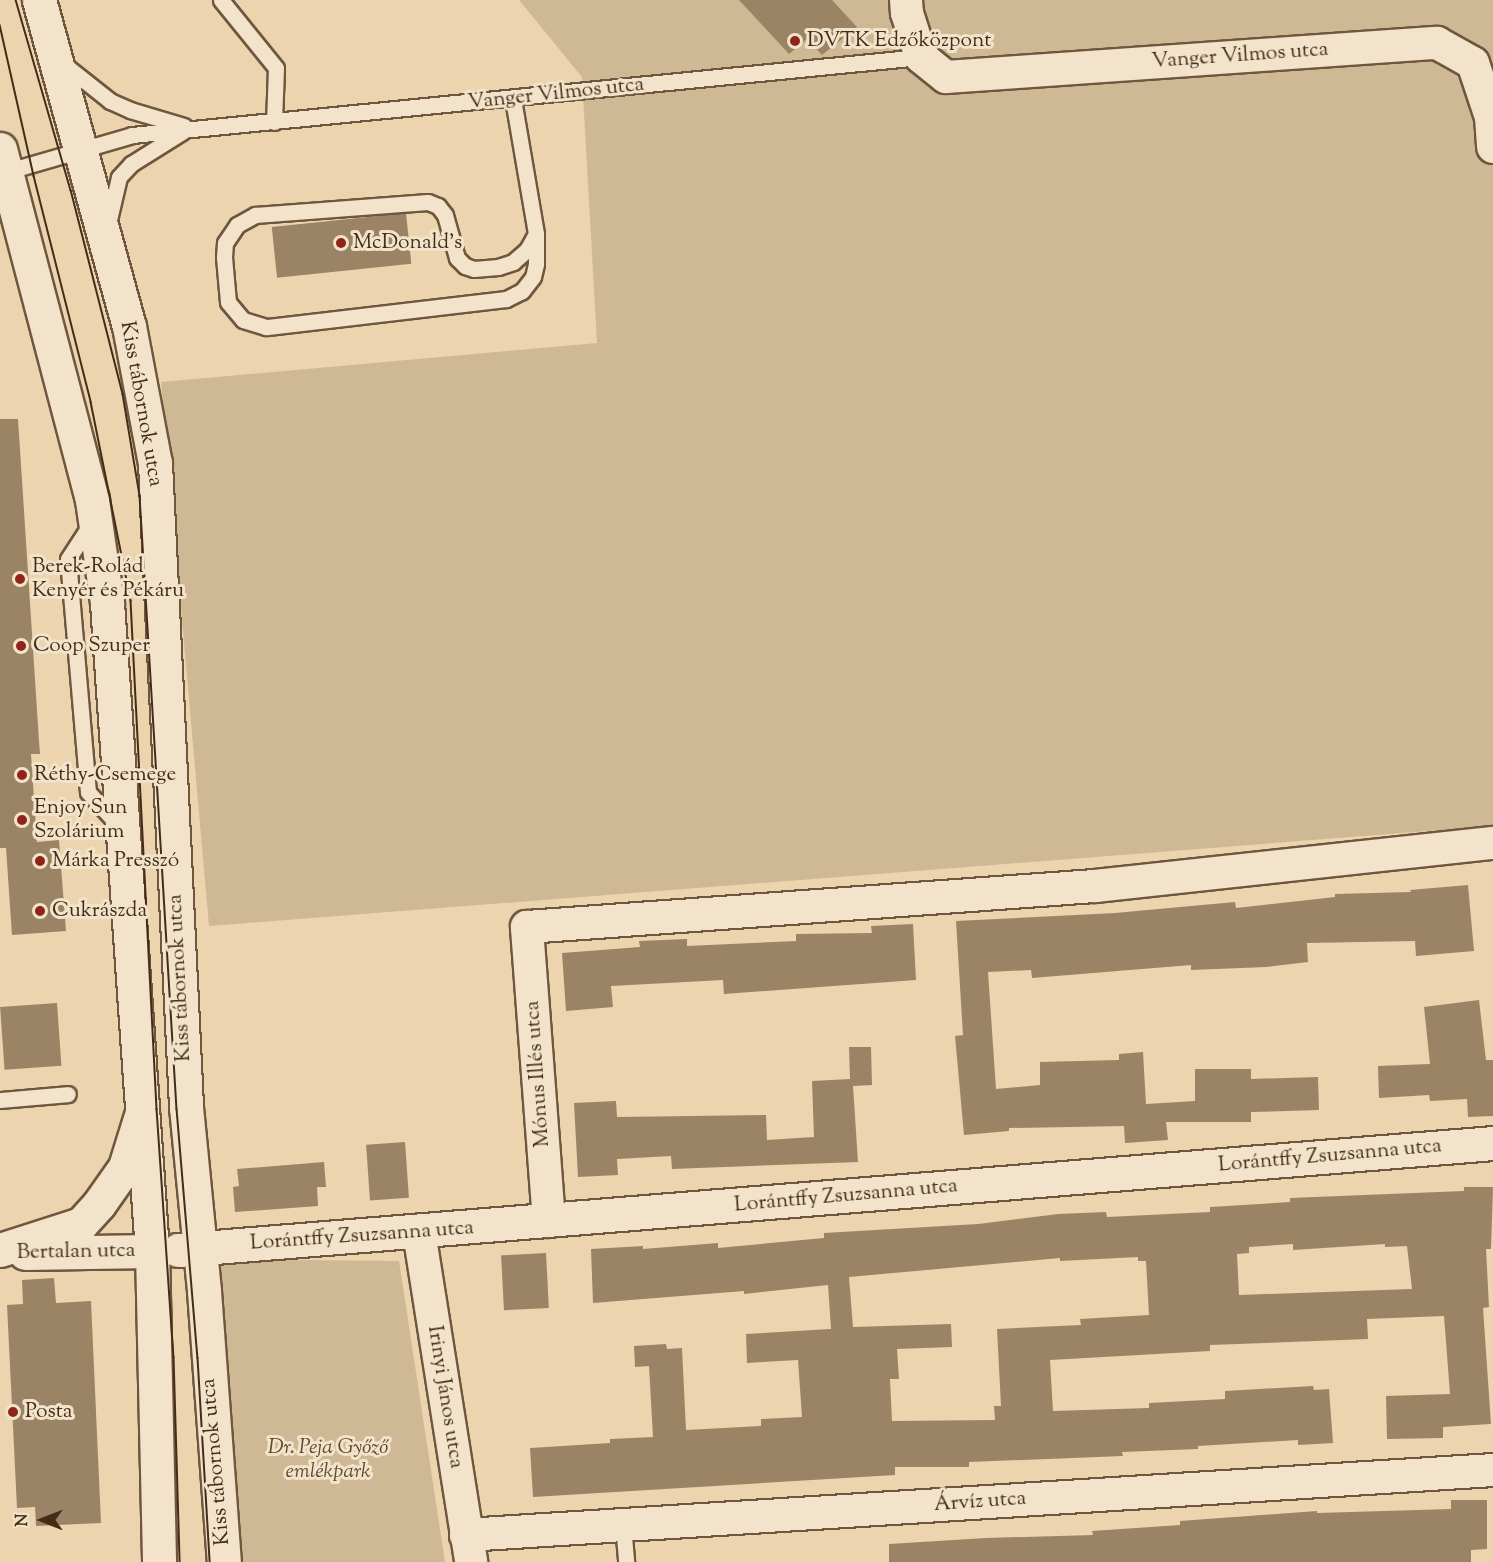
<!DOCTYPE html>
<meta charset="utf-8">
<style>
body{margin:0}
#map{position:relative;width:1493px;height:1562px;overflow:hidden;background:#ebd4ae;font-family:"Sorts Mill Goudy",serif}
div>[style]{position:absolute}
.green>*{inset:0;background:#cfb894}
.building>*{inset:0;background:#9b8466;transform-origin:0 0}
.roads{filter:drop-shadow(2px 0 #6e573e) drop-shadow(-2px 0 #6e573e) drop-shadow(0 2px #6e573e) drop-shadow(0 -2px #6e573e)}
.service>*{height:15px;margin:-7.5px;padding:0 7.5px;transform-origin:7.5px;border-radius:7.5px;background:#f2e3ca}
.minor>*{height:32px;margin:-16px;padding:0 16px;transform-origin:16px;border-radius:16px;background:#f2e3ca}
.tertiary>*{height:33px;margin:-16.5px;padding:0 16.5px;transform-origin:16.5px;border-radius:16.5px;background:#f2e3ca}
.secondary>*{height:33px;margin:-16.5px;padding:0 16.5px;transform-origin:16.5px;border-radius:16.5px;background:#f2e3ca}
.tram>*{height:1.5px;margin:-0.75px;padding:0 0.75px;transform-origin:0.75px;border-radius:0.75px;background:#442d18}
.dots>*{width:16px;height:16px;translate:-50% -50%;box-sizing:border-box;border:3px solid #f2e3ca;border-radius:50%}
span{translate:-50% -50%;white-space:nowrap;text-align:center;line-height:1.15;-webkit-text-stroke:6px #f2e3ca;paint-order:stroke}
.poi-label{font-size:21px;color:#442d18}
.left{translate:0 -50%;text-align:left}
.street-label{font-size:21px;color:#442d18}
.park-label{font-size:21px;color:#604931;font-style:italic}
.north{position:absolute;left:12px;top:1490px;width:60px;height:60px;-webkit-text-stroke:4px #f2e3ca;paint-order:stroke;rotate:270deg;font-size:16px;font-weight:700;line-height:24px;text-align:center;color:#442d18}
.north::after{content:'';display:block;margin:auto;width:21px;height:27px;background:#442d18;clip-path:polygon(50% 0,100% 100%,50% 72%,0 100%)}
</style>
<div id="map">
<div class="green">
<div style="clip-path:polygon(519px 0,1493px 0,1493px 826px,209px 926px,161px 382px,597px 343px,582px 77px)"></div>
<div style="clip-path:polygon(216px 1259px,399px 1261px,445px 1562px,233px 1562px)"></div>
</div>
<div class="building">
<div style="clip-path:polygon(739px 0,832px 0,857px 27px,822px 55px,807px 39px,789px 54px)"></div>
<div style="left:406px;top:213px;width:51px;height:135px;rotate:84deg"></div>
<div style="clip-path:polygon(0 419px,18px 419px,39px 741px,40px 754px,31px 754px,37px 842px,59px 840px,66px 931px,12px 935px,6px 848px,0 848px)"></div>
<div style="clip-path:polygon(1468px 885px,1474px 951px,1416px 956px,1415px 941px,1307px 943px,1308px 962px,1266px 967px,1191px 970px,1191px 965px,1032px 978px,1031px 970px,988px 972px,996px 1089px,1040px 1085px,1040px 1062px,1119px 1060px,1119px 1054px,1143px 1052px,1146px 1104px,1195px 1101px,1195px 1069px,1251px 1069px,1251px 1079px,1318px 1077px,1319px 1110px,1251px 1112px,1251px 1122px,1166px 1122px,1168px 1140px,1125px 1143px,1124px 1126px,1009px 1128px,1009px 1131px,964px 1135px,955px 1036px,963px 1035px,956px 921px,1115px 913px,1235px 902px,1236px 908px,1335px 897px,1335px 894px,1411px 892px,1410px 890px)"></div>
<div style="clip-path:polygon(913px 924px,916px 980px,724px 994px,723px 980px,611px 986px,613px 1007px,566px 1011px,562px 953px,640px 947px,639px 941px,687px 939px,687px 946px,796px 941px,796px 934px,872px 933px,871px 926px)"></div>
<div style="clip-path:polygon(1479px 1000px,1486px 1060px,1493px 1060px,1493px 1116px,1468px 1117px,1467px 1099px,1430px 1101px,1429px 1095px,1379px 1098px,1378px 1066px,1430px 1064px,1424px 1007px)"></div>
<div style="left:57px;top:1003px;width:63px;height:57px;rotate:86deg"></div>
<div style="clip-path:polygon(849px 1047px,871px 1047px,872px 1085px,853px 1086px,858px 1162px,672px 1169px,671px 1156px,617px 1159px,618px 1175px,578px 1177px,574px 1103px,616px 1101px,617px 1117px,766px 1115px,767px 1140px,814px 1137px,812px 1081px,850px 1079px)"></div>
<div style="left:405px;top:1142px;width:56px;height:39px;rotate:86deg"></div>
<div style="clip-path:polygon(324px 1162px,326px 1187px,317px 1187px,318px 1206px,235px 1212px,233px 1187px,239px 1186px,237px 1169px)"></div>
<div style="clip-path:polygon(evenodd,1464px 1187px,1493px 1187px,1491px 1249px,1486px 1249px,1489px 1307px,1483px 1308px,1491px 1424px,1443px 1427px,1443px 1438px,1387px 1439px,1386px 1396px,1450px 1394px,1444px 1316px,1367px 1319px,1368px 1339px,1210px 1345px,1210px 1351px,1050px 1360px,1053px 1411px,1149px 1408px,1149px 1403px,1225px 1399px,1225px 1391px,1313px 1386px,1314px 1390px,1329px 1389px,1333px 1443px,1298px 1445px,1298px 1440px,1198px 1446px,1198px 1449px,1122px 1452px,1123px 1456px,969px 1462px,969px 1467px,895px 1467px,895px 1475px,533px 1497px,530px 1448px,610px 1443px,610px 1439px,653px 1437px,649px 1366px,635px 1367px,634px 1346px,666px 1344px,667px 1349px,682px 1348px,686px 1430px,761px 1426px,761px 1419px,802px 1417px,798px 1360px,747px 1363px,746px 1334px,831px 1329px,828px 1285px,744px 1294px,744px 1291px,593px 1303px,591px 1249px,643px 1246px,643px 1249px,718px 1243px,718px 1248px,824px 1238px,824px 1233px,978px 1224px,1058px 1214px,1106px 1212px,1107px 1217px,1210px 1212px,1210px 1207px,1290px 1202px,1290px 1198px,1464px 1191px,1464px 1187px,1293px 1244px,1293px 1250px,1385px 1244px,1385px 1247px,1407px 1246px,1412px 1289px,1239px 1295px,1237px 1254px,1249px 1253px,1249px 1247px,1293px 1244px,1464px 1187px,1138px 1257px,1138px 1261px,1146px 1261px,1149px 1315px,1080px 1319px,1081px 1325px,997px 1329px,1001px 1406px,994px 1406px,995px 1420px,892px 1421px,890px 1379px,899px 1379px,897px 1349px,952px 1347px,951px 1324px,853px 1327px,849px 1277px,1060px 1258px,1060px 1261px,1138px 1257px)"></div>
<div style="left:546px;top:1253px;width:55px;height:45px;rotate:87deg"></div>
<div style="clip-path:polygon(54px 1278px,56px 1303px,91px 1301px,101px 1523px,36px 1526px,35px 1507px,17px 1508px,7px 1305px,23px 1304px,22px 1280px)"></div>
<div style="clip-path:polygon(1451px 1500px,1487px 1500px,1487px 1549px,1471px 1550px,1471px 1562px,889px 1562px,889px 1544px,986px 1538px,1093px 1535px,1092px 1531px,1180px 1525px,1180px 1521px,1317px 1511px,1317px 1513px,1451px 1509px)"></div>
</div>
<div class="roads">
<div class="service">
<div style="left:221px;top:0;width:87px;rotate:51deg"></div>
<div style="left:276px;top:68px;width:54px;rotate:92.1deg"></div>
<div style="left:61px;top:62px;width:63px;rotate:38.5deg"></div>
<div style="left:110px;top:101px;width:22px;rotate:24deg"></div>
<div style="left:130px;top:110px;width:56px;rotate:16.5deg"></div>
<div style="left:513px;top:99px;width:137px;rotate:80.3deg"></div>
<div style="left:536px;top:234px;width:30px;rotate:90deg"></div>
<div style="left:536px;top:264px;width:13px;rotate:103deg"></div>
<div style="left:533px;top:277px;width:18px;rotate:128deg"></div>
<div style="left:522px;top:291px;width:18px;rotate:153deg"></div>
<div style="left:506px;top:299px;width:242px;rotate:173.3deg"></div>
<div style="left:266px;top:327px;width:24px;rotate:-163deg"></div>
<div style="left:243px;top:320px;width:23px;rotate:-130deg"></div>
<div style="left:228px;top:302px;width:45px;rotate:-95.1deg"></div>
<div style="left:224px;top:257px;width:14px;rotate:-86deg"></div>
<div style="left:225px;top:243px;width:22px;rotate:-56deg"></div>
<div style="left:237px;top:225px;width:21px;rotate:-29deg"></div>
<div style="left:255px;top:215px;width:173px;rotate:-4.3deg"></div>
<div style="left:428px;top:202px;width:11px;rotate:22deg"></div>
<div style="left:438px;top:206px;width:11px;rotate:52deg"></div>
<div style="left:445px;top:215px;width:45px;rotate:74.4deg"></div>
<div style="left:457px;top:258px;width:11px;rotate:45deg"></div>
<div style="left:465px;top:266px;width:9px;rotate:18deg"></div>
<div style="left:474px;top:269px;width:24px;rotate:-5deg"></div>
<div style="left:498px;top:267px;width:16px;rotate:-18deg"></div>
<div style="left:513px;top:262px;width:18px;rotate:-41deg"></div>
<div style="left:527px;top:250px;width:18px;rotate:-61deg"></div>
<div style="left:5px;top:172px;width:132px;rotate:-16.2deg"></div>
<div style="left:132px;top:135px;width:793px;rotate:-5.65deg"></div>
<div style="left:108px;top:224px;width:48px;rotate:-76.8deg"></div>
<div style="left:119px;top:177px;width:18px;rotate:-47deg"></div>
<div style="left:131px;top:164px;width:60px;rotate:-32.1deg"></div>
<div style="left:92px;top:522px;width:44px;rotate:123deg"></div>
<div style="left:68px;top:559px;width:234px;rotate:85.1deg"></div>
<div style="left:88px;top:792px;width:46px;rotate:47.6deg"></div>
<div style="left:0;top:1100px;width:68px;rotate:-5deg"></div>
<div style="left:623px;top:1525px;width:37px;rotate:85deg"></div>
</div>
<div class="minor">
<div style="left:906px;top:0;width:13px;rotate:86deg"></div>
<div style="left:907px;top:13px;width:46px;rotate:72.3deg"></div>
<div style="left:921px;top:57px;width:32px;rotate:39deg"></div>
<div style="left:946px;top:77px;width:492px;rotate:-4deg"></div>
<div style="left:1437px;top:43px;width:41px;rotate:29.1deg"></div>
<div style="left:1473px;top:63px;width:57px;rotate:71.6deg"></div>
<div style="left:1491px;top:117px;width:30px;rotate:86deg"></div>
<div style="left:549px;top:1221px;width:295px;rotate:-94.3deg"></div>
<div style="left:527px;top:927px;width:569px;rotate:-4.13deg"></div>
<div style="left:1095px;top:886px;width:400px;rotate:-6.2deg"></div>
<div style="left:419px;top:1232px;width:334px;rotate:81deg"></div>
<div style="left:466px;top:1535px;width:1029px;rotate:-3.62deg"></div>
</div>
<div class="tertiary">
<div style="left:0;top:1250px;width:85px;rotate:-17.8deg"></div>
<div style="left:81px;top:1224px;width:27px;rotate:-48deg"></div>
<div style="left:99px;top:1204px;width:45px;rotate:-54.9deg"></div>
<div style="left:125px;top:1167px;width:58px;rotate:-72.8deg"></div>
<div style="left:25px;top:1253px;width:127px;rotate:-0.9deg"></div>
</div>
<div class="secondary">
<div style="left:39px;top:0;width:338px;rotate:74.6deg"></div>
<div style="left:129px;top:326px;width:139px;rotate:79.3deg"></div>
<div style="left:155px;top:463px;width:645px;rotate:87.24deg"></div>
<div style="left:186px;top:1107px;width:185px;rotate:84.4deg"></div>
<div style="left:204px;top:1291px;width:272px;rotate:85.8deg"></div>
<div style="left:0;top:149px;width:363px;rotate:75.3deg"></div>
<div style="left:92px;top:500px;width:104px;rotate:81.7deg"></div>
<div style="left:107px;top:603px;width:650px;rotate:86.03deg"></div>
<div style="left:152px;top:1251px;width:311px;rotate:88.7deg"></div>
<div style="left:178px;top:1250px;width:1319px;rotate:-4.65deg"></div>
</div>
</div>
<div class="tram">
<div style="left:16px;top:0;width:198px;rotate:73.9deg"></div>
<div style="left:71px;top:190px;width:211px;rotate:75.7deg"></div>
<div style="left:123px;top:394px;width:103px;rotate:80.5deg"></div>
<div style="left:140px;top:496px;width:614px;rotate:86.55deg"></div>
<div style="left:177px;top:1109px;width:250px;rotate:85.2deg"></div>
<div style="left:198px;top:1358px;width:204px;rotate:86.6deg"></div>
<div style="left:0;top:25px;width:155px;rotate:77.3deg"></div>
<div style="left:34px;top:176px;width:233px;rotate:75.8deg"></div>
<div style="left:91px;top:402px;width:203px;rotate:78.6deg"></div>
<div style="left:131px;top:601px;width:509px;rotate:87.07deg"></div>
<div style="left:157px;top:1109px;width:249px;rotate:86.1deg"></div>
<div style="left:174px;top:1357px;width:205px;rotate:88.3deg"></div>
</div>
<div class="dots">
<div style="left:795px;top:41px;background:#8f2418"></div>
<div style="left:341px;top:243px;background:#8f2418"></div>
<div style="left:20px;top:579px;background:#8f2418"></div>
<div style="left:21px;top:646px;background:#8f2418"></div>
<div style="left:22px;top:775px;background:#8f2418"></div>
<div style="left:22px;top:820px;background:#8f2418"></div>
<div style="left:40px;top:861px;background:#8f2418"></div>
<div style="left:40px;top:911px;background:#8f2418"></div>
<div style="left:13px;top:1412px;background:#8f2418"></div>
</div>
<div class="poi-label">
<span class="left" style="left:807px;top:41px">DVTK Edzőközpont</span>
<span class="left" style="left:353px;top:243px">McDonald's</span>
<span class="left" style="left:32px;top:579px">Berek-Rolád<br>Kenyér és Pékáru</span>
<span class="left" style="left:33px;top:646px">Coop Szuper</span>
<span class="left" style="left:34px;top:775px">Réthy-Csemege</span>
<span class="left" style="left:34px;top:820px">Enjoy Sun<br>Szolárium</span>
<span class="left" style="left:52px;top:861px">Márka Presszó</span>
<span class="left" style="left:52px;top:911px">Cukrászda</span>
<span class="left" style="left:25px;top:1412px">Posta</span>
</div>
<div class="street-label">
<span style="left:1240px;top:56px;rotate:-4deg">Vanger Vilmos utca</span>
<span style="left:556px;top:94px;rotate:-6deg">Vanger Vilmos utca</span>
<span style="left:141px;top:404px;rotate:80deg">Kiss tábornok utca</span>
<span style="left:180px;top:978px;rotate:-93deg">Kiss tábornok utca</span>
<span style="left:538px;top:1074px;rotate:-94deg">Mónus Illés utca</span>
<span style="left:1330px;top:1156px;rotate:-5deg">Lorántffy Zsuzsanna utca</span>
<span style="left:846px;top:1196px;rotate:-5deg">Lorántffy Zsuzsanna utca</span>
<span style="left:362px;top:1236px;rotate:-4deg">Lorántffy Zsuzsanna utca</span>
<span style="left:76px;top:1252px;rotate:-1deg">Bertalan utca</span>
<span style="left:445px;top:1397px;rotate:81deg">Irinyi János utca</span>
<span style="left:216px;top:1462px;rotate:-95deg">Kiss tábornok utca</span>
<span style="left:980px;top:1502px;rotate:-4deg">Árvíz utca</span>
</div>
<div class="park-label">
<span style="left:328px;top:1460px">Dr. Peja Győző<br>emlékpark</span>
</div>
<div class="north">N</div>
</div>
